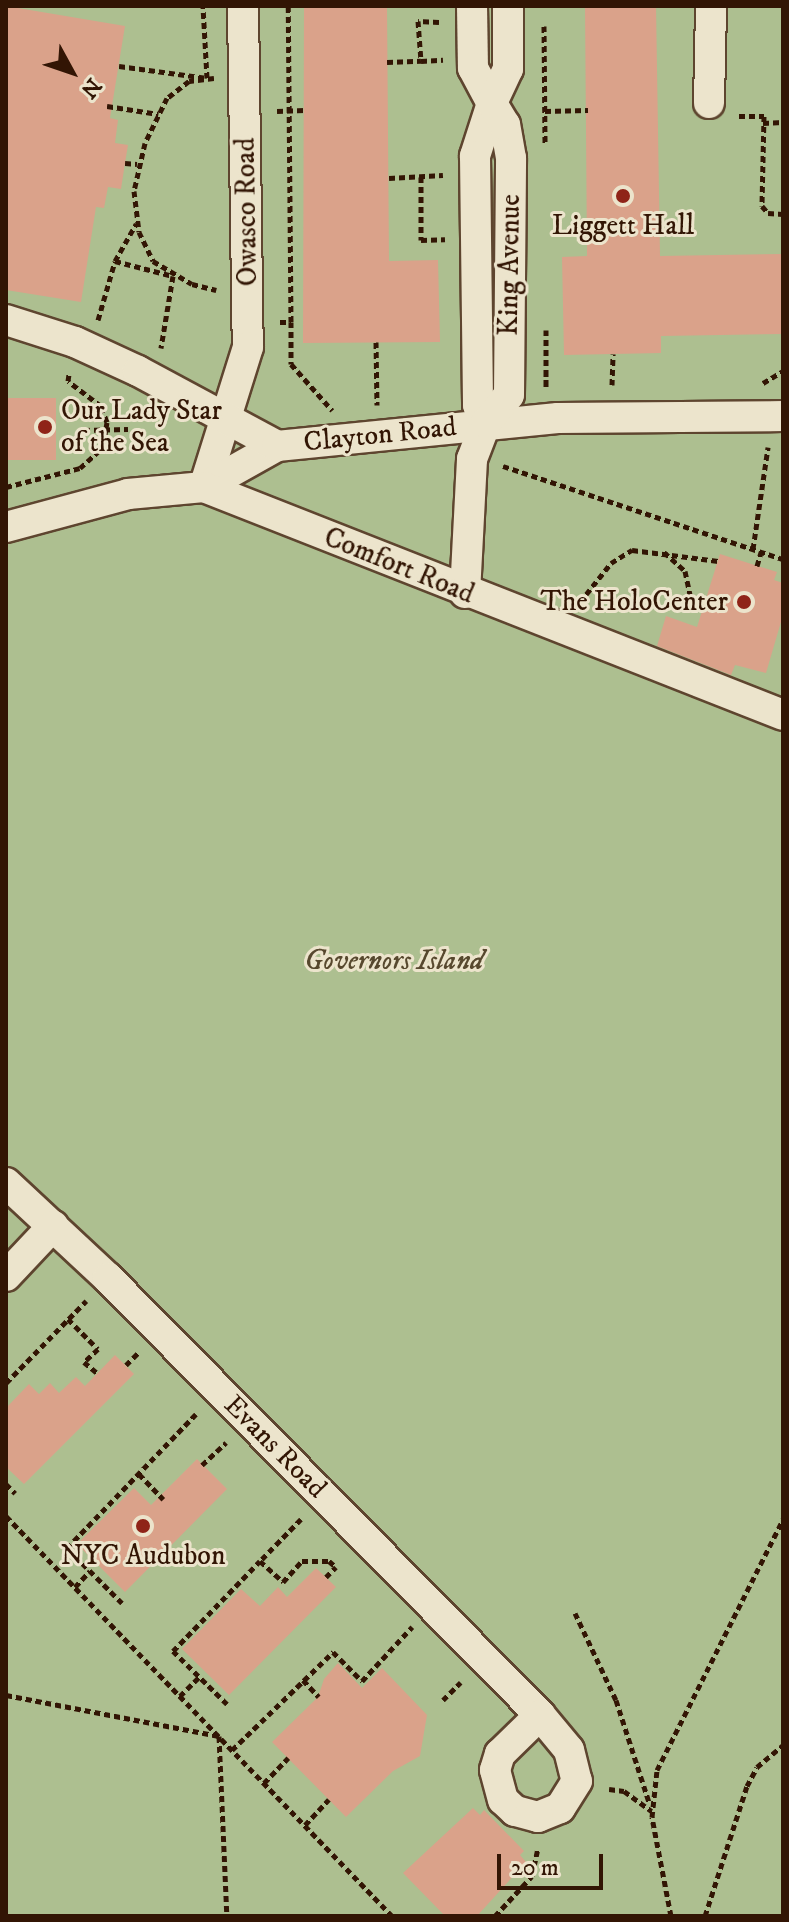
<!DOCTYPE html>
<style>
body{margin:0}
#map{position:relative;width:789px;height:1922px;overflow:hidden;background:#e2d6b0;font-family:"IM FELL DW Pica",serif}
div>[style]{position:absolute}
.green>*{inset:0;background:#adbf90;transform-origin:0 0}
.building>*{inset:0;background:#daa28a;transform-origin:0 0}
.path>*{height:5px;margin-top:-2.5px;transform-origin:0;background:repeating-linear-gradient(90deg,#321504 0 6px,transparent 0 10px)}
.roads{filter:drop-shadow(2px 0 #5e452f) drop-shadow(-2px 0 #5e452f) drop-shadow(0 2px #5e452f) drop-shadow(0 -2px #5e452f)}
.pedestrian>*{height:30px;margin:-15px;padding:0 15px;transform-origin:15px;border-radius:15px;background:#ece4cc}
.dots>*{width:22px;height:22px;translate:-50% -50%;box-sizing:border-box;border:4px solid #ece4cc;border-radius:50%}
span{translate:-50% -50%;white-space:nowrap;text-align:center;line-height:1.15;-webkit-text-stroke:6px #ece4cc;paint-order:stroke}
.street-label{font-size:28px;color:#321504}
.poi-label{font-size:28px;color:#321504}
.left{translate:0 -50%;text-align:left}
.right{translate:-100% -50%;text-align:right}
.park-label{font-size:28px;color:#57482e;font-style:italic}
.frame{position:absolute;inset:0;border:8px solid #321504;pointer-events:none}
.north{position:absolute;left:32px;top:32px;width:80px;height:80px;-webkit-text-stroke:6px #ece4cc;paint-order:stroke;rotate:130deg;font-size:22px;font-weight:700;line-height:32px;text-align:center;color:#321504}
.north::after{content:'';display:block;margin:auto;width:28px;height:36px;background:#321504;clip-path:polygon(50% 0,100% 100%,50% 72%,0 100%)}
.scale{position:absolute;left:497px;top:1854px;width:106px;height:36px;box-sizing:border-box;border:4px solid #321504;border-top:0;padding-left:10px;font-size:24px;line-height:28px;white-space:nowrap;color:#321504;-webkit-text-stroke:6px #ece4cc;paint-order:stroke}
</style>
<div id="map">
<div class="green">
<div style="left:6px;top:6px;width:777px;height:1910px"></div>
</div>
<div class="building">
<div style="clip-path:polygon(6px 6px,125px 26px,110px 118px,118px 120px,115px 143px,128px 145px,125px 163px,121px 189px,108px 187px,104px 208px,96px 207px,81px 302px,6px 290px)"></div>
<div style="clip-path:polygon(304px 6px,387px 6px,389px 261px,438px 260px,440px 342px,303px 343px)"></div>
<div style="clip-path:polygon(585px 6px,656px 6px,660px 256px,783px 254px,783px 334px,661px 336px,661px 353px,564px 355px,562px 257px,587px 256px)"></div>
<div style="left:6px;top:398px;width:50px;height:62px"></div>
<div style="clip-path:polygon(720px 554px,777px 572px,774px 580px,783px 583px,783px 615px,766px 673px,735px 665px,731px 675px,657px 646px,666px 616px,697px 627px)"></div>
<div style="clip-path:polygon(115px 1355px,134px 1374px,24px 1484px,6px 1467px,6px 1408px,29px 1384px,39px 1394px,50px 1383px,59px 1393px,76px 1377px,85px 1386px)"></div>
<div style="clip-path:polygon(197px 1459px,227px 1489px,125px 1592px,77px 1544px,134px 1488px,151px 1505px)"></div>
<div style="clip-path:polygon(316px 1568px,336px 1587px,229px 1695px,182px 1649px,241px 1589px,260px 1606px,278px 1587px,287px 1597px)"></div>
<div style="clip-path:polygon(338px 1663px,362px 1688px,382px 1668px,427px 1715px,420px 1756px,393px 1771px,346px 1817px,272px 1742px,318px 1697px,324px 1679px)"></div>
<div style="clip-path:polygon(473px 1808px,480px 1815px,484px 1810px,524px 1851px,520px 1855px,526px 1862px,477px 1916px,445px 1916px,403px 1873px)"></div>
</div>
<div class="path">
<div style="left:439px;top:22px;width:21px;rotate:-177deg"></div>
<div style="left:418px;top:21px;width:40px;rotate:85.7deg"></div>
<div style="left:421px;top:61px;width:22px;rotate:-3deg"></div>
<div style="left:544px;top:26px;width:118px;rotate:89.5deg"></div>
<div style="left:387px;top:62px;width:34px;rotate:-2deg"></div>
<div style="left:119px;top:66px;width:89px;rotate:7.8deg"></div>
<div style="left:207px;top:78px;width:72px;rotate:-93.2deg"></div>
<div style="left:214px;top:78px;width:25px;rotate:173deg"></div>
<div style="left:189px;top:81px;width:28px;rotate:142deg"></div>
<div style="left:167px;top:98px;width:50px;rotate:116.1deg"></div>
<div style="left:145px;top:143px;width:49px;rotate:102.9deg"></div>
<div style="left:134px;top:191px;width:41px;rotate:83deg"></div>
<div style="left:139px;top:232px;width:32px;rotate:64deg"></div>
<div style="left:153px;top:261px;width:45px;rotate:30.5deg"></div>
<div style="left:192px;top:284px;width:25px;rotate:14deg"></div>
<div style="left:107px;top:106px;width:52px;rotate:8.9deg"></div>
<div style="left:277px;top:111px;width:28px;rotate:-2deg"></div>
<div style="left:545px;top:111px;width:43px;rotate:-1.3deg"></div>
<div style="left:739px;top:116px;width:25px"></div>
<div style="left:764px;top:116px;width:90px;rotate:91.3deg"></div>
<div style="left:762px;top:206px;width:9px;rotate:49deg"></div>
<div style="left:768px;top:213px;width:15px;rotate:4deg"></div>
<div style="left:763px;top:123px;width:20px;rotate:-3deg"></div>
<div style="left:125px;top:163px;width:12px;rotate:5deg"></div>
<div style="left:421px;top:177px;width:63px;rotate:90deg"></div>
<div style="left:421px;top:240px;width:24px;rotate:-2deg"></div>
<div style="left:389px;top:178px;width:54px;rotate:-3.2deg"></div>
<div style="left:115px;top:261px;width:43px;rotate:-60.4deg"></div>
<div style="left:98px;top:320px;width:61px;rotate:-73.9deg"></div>
<div style="left:115px;top:261px;width:60px;rotate:14.5deg"></div>
<div style="left:173px;top:276px;width:73px;rotate:99.5deg"></div>
<div style="left:280px;top:322px;width:11px"></div>
<div style="left:291px;top:322px;width:316px;rotate:-90.5deg"></div>
<div style="left:291px;top:322px;width:42px;rotate:90deg"></div>
<div style="left:291px;top:364px;width:62px;rotate:48.3deg"></div>
<div style="left:546px;top:330px;width:58px;rotate:90deg"></div>
<div style="left:376px;top:342px;width:63px;rotate:89.1deg"></div>
<div style="left:763px;top:383px;width:23px;rotate:-31deg"></div>
<div style="left:612px;top:385px;width:31px;rotate:-88deg"></div>
<div style="left:84px;top:430px;width:44px;rotate:-1.3deg"></div>
<div style="left:503px;top:466px;width:295px;rotate:18.4deg"></div>
<div style="left:6px;top:487px;width:76px;rotate:-14.4deg"></div>
<div style="left:80px;top:468px;width:31px;rotate:-42deg"></div>
<div style="left:103px;top:447px;width:25px;rotate:-81deg"></div>
<div style="left:107px;top:422px;width:17px;rotate:-111deg"></div>
<div style="left:101px;top:406px;width:41px;rotate:-142.9deg"></div>
<div style="left:68px;top:381px;width:7px;rotate:-82deg"></div>
<div style="left:753px;top:549px;width:103px;rotate:-81.6deg"></div>
<div style="left:664px;top:552px;width:28px;rotate:42deg"></div>
<div style="left:685px;top:571px;width:33px;rotate:78deg"></div>
<div style="left:757px;top:566px;width:15px;rotate:-74deg"></div>
<div style="left:580px;top:602px;width:50px;rotate:-51.5deg"></div>
<div style="left:611px;top:563px;width:25px;rotate:-32deg"></div>
<div style="left:632px;top:550px;width:87px;rotate:7.3deg"></div>
<div style="left:68px;top:1319px;width:42px;rotate:45deg"></div>
<div style="left:98px;top:1349px;width:19px;rotate:137deg"></div>
<div style="left:84px;top:1362px;width:17px;rotate:40deg"></div>
<div style="left:126px;top:1365px;width:18px;rotate:-45deg"></div>
<div style="left:6px;top:1383px;width:115px;rotate:-45.7deg"></div>
<div style="left:202px;top:1465px;width:33px;rotate:-43deg"></div>
<div style="left:139px;top:1474px;width:35px;rotate:46deg"></div>
<div style="left:6px;top:1484px;width:13px;rotate:45deg"></div>
<div style="left:6px;top:1516px;width:556px;rotate:46.02deg"></div>
<div style="left:301px;top:1519px;width:59px;rotate:134.3deg"></div>
<div style="left:260px;top:1561px;width:31px;rotate:42deg"></div>
<div style="left:283px;top:1582px;width:28px;rotate:-48deg"></div>
<div style="left:302px;top:1561px;width:27px"></div>
<div style="left:329px;top:1561px;width:9px;rotate:41deg"></div>
<div style="left:326px;top:1577px;width:14px;rotate:-45deg"></div>
<div style="left:75px;top:1587px;width:22px;rotate:-47deg"></div>
<div style="left:122px;top:1603px;width:78px;rotate:-135deg"></div>
<div style="left:67px;top:1548px;width:186px;rotate:-46.1deg"></div>
<div style="left:575px;top:1613px;width:96px;rotate:64.8deg"></div>
<div style="left:616px;top:1700px;width:107px;rotate:72.1deg"></div>
<div style="left:303px;top:1680px;width:23px;rotate:47deg"></div>
<div style="left:6px;top:1695px;width:217px;rotate:10.9deg"></div>
<div style="left:219px;top:1736px;width:180px;rotate:87.5deg"></div>
<div style="left:180px;top:1696px;width:27px;rotate:-45deg"></div>
<div style="left:443px;top:1700px;width:25px;rotate:-45deg"></div>
<div style="left:227px;top:1704px;width:76px;rotate:-135.5deg"></div>
<div style="left:173px;top:1651px;width:125px;rotate:-46deg"></div>
<div style="left:232px;top:1750px;width:141px;rotate:-44.1deg"></div>
<div style="left:333px;top:1652px;width:41px;rotate:45deg"></div>
<div style="left:362px;top:1681px;width:74px;rotate:-47.2deg"></div>
<div style="left:264px;top:1783px;width:35px;rotate:-46deg"></div>
<div style="left:609px;top:1789px;width:15px;rotate:8deg"></div>
<div style="left:624px;top:1791px;width:34px;rotate:36deg"></div>
<div style="left:305px;top:1825px;width:35px;rotate:-47deg"></div>
<div style="left:495px;top:1916px;width:54px;rotate:-47.2deg"></div>
<div style="left:532px;top:1876px;width:29px;rotate:-78deg"></div>
<div style="left:671px;top:1916px;width:101px;rotate:-100.9deg"></div>
<div style="left:652px;top:1817px;width:47px;rotate:-83.9deg"></div>
<div style="left:657px;top:1770px;width:281px;rotate:-63.3deg"></div>
<div style="left:705px;top:1916px;width:137px;rotate:-72.1deg"></div>
<div style="left:747px;top:1786px;width:21px;rotate:-62deg"></div>
<div style="left:757px;top:1767px;width:34px;rotate:-40deg"></div>
</div>
<div class="roads">
<div class="pedestrian">
<div style="left:243px;top:6px;width:341px;rotate:89.2deg"></div>
<div style="left:248px;top:347px;width:147px;rotate:107.4deg"></div>
<div style="left:204px;top:487px;width:84px;rotate:-29.3deg"></div>
<div style="left:472px;top:6px;width:62px;rotate:89.1deg"></div>
<div style="left:473px;top:68px;width:40px;rotate:62deg"></div>
<div style="left:492px;top:103px;width:56px;rotate:107.8deg"></div>
<div style="left:475px;top:156px;width:249px;rotate:89.3deg"></div>
<div style="left:478px;top:405px;width:20px;rotate:66deg"></div>
<div style="left:709px;top:103px;width:97px;rotate:-88.8deg"></div>
<div style="left:6px;top:320px;width:72px;rotate:17.7deg"></div>
<div style="left:75px;top:342px;width:69px;rotate:24.7deg"></div>
<div style="left:138px;top:371px;width:158px;rotate:28.3deg"></div>
<div style="left:277px;top:446px;width:282px;rotate:-5.7deg"></div>
<div style="left:558px;top:418px;width:225px;rotate:-0.5deg"></div>
<div style="left:6px;top:527px;width:126px;rotate:-15.1deg"></div>
<div style="left:128px;top:494px;width:76px;rotate:-5.3deg"></div>
<div style="left:204px;top:487px;width:622px;rotate:21.49deg"></div>
<div style="left:465px;top:593px;width:134px;rotate:-87deg"></div>
<div style="left:472px;top:459px;width:39px;rotate:-69deg"></div>
<div style="left:486px;top:423px;width:36px;rotate:-51deg"></div>
<div style="left:509px;top:395px;width:237px;rotate:-89.5deg"></div>
<div style="left:511px;top:158px;width:34px;rotate:-100deg"></div>
<div style="left:505px;top:125px;width:26px;rotate:-121deg"></div>
<div style="left:492px;top:103px;width:38px;rotate:-65deg"></div>
<div style="left:508px;top:69px;width:63px;rotate:-90deg"></div>
<div style="left:6px;top:1183px;width:139px;rotate:43deg"></div>
<div style="left:108px;top:1278px;width:614px;rotate:45.33deg"></div>
<div style="left:540px;top:1715px;width:45px;rotate:50.4deg"></div>
<div style="left:569px;top:1750px;width:32px;rotate:76deg"></div>
<div style="left:577px;top:1781px;width:32px;rotate:122deg"></div>
<div style="left:560px;top:1808px;width:24px;rotate:158deg"></div>
<div style="left:538px;top:1817px;width:24px;rotate:-165deg"></div>
<div style="left:515px;top:1811px;width:16px;rotate:-137deg"></div>
<div style="left:503px;top:1800px;width:31px;rotate:-105deg"></div>
<div style="left:495px;top:1770px;width:17px;rotate:-73deg"></div>
<div style="left:500px;top:1754px;width:56px;rotate:-44.3deg"></div>
<div style="left:6px;top:1276px;width:69px;rotate:-46.8deg"></div>
</div>
</div>
<div class="dots">
<div style="left:623px;top:196px;background:#8f2418"></div>
<div style="left:45px;top:427px;background:#8f2418"></div>
<div style="left:744px;top:602px;background:#8f2418"></div>
<div style="left:143px;top:1526px;background:#8f2418"></div>
</div>
<div class="street-label">
<span style="left:247px;top:212px;rotate:-91deg">Owasco Road</span>
<span style="left:510px;top:265px;rotate:-89deg">King Avenue</span>
<span style="left:380px;top:435px;rotate:-6deg">Clayton Road</span>
<span style="left:399px;top:566px;rotate:22deg">Comfort Road</span>
<span style="left:275px;top:1447px;rotate:45deg">Evans Road</span>
</div>
<div class="poi-label">
<span style="left:623px;top:226px">Liggett Hall</span>
<span class="left" style="left:61px;top:427px">Our Lady Star<br>of the Sea</span>
<span class="right" style="left:728px;top:602px">The HoloCenter</span>
<span style="left:143px;top:1556px">NYC Audubon</span>
</div>
<div class="park-label">
<span style="left:394px;top:961px">Governors Island</span>
</div>
<div class="frame"></div>
<div class="north">N</div>
<div class="scale">20 m</div>
</div>
